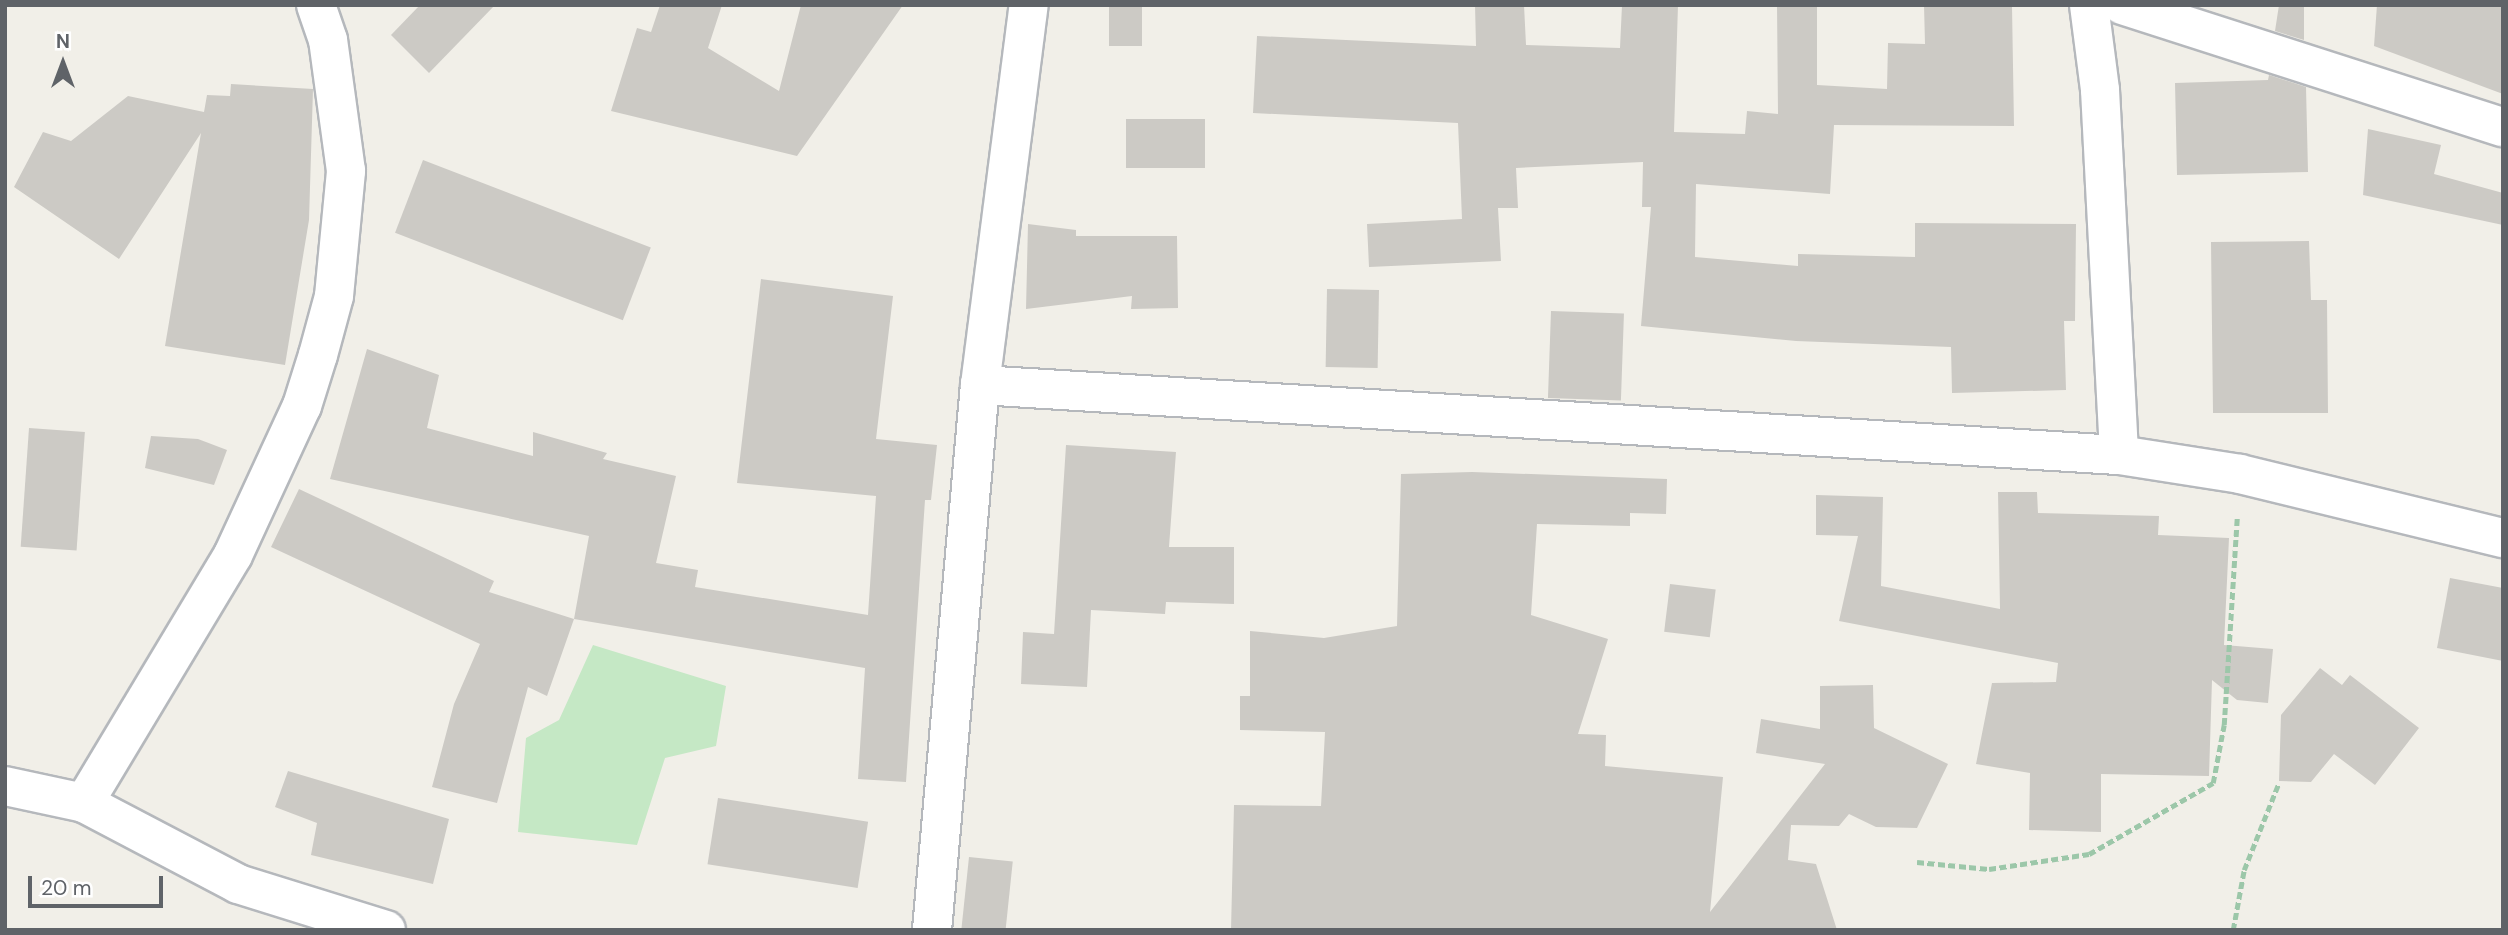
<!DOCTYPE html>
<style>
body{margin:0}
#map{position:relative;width:2508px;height:935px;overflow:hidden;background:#f1efe8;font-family:"DM Sans",sans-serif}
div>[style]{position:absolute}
.green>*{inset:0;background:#c5e8c5}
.building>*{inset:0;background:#cccac5;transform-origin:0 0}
.path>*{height:4.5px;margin-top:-2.25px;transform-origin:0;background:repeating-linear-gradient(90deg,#9cc7a9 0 7px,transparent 0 10.5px)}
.roads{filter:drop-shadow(2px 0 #b5b8bc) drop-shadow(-2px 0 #b5b8bc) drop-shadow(0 2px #b5b8bc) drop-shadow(0 -2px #b5b8bc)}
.minor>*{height:38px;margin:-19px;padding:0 19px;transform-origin:19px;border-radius:19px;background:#fff}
.tertiary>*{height:38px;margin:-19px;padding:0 19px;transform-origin:19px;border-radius:19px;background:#fff}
span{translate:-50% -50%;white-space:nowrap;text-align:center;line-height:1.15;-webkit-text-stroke:5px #fff;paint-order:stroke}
.frame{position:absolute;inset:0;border:7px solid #5f6368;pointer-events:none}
.north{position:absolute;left:28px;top:28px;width:70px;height:70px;-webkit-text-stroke:5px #fff;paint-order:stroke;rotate:0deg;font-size:19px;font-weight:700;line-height:28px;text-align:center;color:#5f6368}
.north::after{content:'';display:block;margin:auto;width:24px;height:32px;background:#5f6368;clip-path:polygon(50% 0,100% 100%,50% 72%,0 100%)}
.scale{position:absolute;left:28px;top:876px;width:135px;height:32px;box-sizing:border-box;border:4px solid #5f6368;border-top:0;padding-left:9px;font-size:21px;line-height:24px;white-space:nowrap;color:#5f6368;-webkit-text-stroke:5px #fff;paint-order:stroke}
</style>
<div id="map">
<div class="green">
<div style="clip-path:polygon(593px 645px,726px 686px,716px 746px,665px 758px,637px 845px,518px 832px,526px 738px,559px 720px)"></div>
</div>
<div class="building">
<div style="clip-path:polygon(420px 5px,495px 5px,429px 73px,391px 35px)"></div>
<div style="clip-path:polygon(660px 5px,722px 5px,708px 48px,779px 91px,801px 5px,903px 5px,797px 156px,611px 111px,637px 28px,651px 32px)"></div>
<div style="left:1109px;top:5px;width:33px;height:41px"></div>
<div style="clip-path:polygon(1475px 5px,1524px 5px,1526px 45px,1620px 48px,1622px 5px,1678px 5px,1674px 132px,1745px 134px,1747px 111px,1778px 114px,1777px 5px,1817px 5px,1817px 85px,1887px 89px,1888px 43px,1925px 44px,1924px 5px,2012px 6px,2014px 126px,1834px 125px,1830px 194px,1696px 184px,1695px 257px,1798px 266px,1798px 254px,1915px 257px,1915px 223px,2076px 224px,2075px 321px,2064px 321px,2066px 390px,1952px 393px,1951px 347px,1796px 341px,1641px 326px,1651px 207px,1642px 207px,1643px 162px,1516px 168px,1518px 208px,1498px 208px,1501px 261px,1369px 267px,1367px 224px,1462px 219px,1458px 123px,1253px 113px,1257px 36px,1476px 46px)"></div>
<div style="clip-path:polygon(2279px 5px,2304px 5px,2304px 40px,2275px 31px)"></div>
<div style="clip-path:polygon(2377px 5px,2503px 5px,2503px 94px,2374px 46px)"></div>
<div style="clip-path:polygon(2269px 75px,2306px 87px,2308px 172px,2177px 175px,2175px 83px,2268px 80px)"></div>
<div style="clip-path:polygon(231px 84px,313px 89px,309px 220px,285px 365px,165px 346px,201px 133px,119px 259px,14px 187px,43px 132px,71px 141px,128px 96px,204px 112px,207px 95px,230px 96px)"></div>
<div style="left:1205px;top:119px;width:49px;height:79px;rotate:90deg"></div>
<div style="clip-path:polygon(2368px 129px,2441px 145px,2434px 174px,2503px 193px,2503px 225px,2363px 195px)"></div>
<div style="left:423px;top:160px;width:244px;height:78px;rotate:21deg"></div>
<div style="clip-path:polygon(1028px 224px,1076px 230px,1076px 236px,1177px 236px,1178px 308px,1131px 309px,1132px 296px,1026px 309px)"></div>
<div style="clip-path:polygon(2309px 241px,2311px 300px,2327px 300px,2328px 413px,2213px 413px,2211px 242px)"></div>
<div style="clip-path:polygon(761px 279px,893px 296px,876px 439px,937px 445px,931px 500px,925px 500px,906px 782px,858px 779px,865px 668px,574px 619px,589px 536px,330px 479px,367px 349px,439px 375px,427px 428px,533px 456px,533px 432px,607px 453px,603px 459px,676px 476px,656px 563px,698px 570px,695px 587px,868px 615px,876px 496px,737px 483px)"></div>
<div style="left:1327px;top:289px;width:52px;height:78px;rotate:1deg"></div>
<div style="left:1551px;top:311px;width:73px;height:87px;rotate:2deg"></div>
<div style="left:29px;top:428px;width:56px;height:119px;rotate:4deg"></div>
<div style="clip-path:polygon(151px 436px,198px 439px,227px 450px,214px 485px,145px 468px)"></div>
<div style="clip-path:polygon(1066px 445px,1176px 452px,1169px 547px,1234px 547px,1234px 604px,1166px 602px,1165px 614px,1091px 610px,1087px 687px,1021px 684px,1023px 632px,1054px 634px)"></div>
<div style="clip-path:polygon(1472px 472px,1667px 479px,1666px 514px,1630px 513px,1630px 526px,1537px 524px,1531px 615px,1608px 639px,1578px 734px,1606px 735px,1605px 766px,1723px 777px,1710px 912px,1825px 764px,1756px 753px,1761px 719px,1820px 729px,1820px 686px,1873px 685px,1874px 728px,1948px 764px,1917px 828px,1876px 827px,1849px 814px,1839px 826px,1791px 825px,1788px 860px,1816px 864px,1837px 930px,1231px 930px,1234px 805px,1321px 806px,1325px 732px,1240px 730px,1240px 696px,1250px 696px,1250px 631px,1324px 638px,1397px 626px,1401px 474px)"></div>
<div style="clip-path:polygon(299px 489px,494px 581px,489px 592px,574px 619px,547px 696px,528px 687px,497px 803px,432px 787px,454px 704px,480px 644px,271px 547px)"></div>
<div style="clip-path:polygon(1998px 492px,2037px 492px,2038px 513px,2159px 516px,2158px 535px,2229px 538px,2224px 645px,2273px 649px,2268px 703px,2237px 700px,2212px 680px,2209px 776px,2101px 774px,2101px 832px,2029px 830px,2030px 773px,1976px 764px,1992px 683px,2056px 682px,2058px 663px,1839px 621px,1858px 536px,1816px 535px,1816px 495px,1883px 497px,1881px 586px,2000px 609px)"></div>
<div style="clip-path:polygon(2450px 578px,2503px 588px,2503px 661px,2437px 648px)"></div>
<div style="left:1670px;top:584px;width:46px;height:48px;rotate:7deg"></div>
<div style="clip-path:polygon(2320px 668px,2342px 685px,2350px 675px,2419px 728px,2375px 785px,2334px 754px,2311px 782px,2279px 781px,2281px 715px)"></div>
<div style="clip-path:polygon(288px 771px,449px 819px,433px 884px,311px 855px,317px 823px,275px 807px)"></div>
<div style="left:718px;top:798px;width:152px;height:67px;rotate:9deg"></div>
<div style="left:969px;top:857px;width:44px;height:74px;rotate:6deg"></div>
</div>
<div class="path">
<div style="left:1917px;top:862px;width:72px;rotate:5.6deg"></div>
<div style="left:1989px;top:869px;width:101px;rotate:-8.5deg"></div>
<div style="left:2089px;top:854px;width:143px;rotate:-29.8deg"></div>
<div style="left:2213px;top:783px;width:59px;rotate:-79.3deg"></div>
<div style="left:2224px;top:725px;width:209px;rotate:-86.4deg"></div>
<div style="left:2233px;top:930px;width:61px;rotate:-79.6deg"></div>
<div style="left:2244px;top:870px;width:92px;rotate:-68.2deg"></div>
</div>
<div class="roads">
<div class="minor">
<div style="left:2089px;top:5px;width:86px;rotate:82.6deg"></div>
<div style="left:2100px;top:90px;width:365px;rotate:87deg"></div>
<div style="left:2122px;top:5px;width:400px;rotate:17.8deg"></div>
<div style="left:980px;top:385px;width:1141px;rotate:3.52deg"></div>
<div style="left:2119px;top:455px;width:122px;rotate:8.9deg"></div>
<div style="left:2240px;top:474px;width:271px;rotate:13.7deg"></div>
<div style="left:84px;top:803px;width:289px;rotate:-59deg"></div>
<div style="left:233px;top:555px;width:164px;rotate:-65.2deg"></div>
<div style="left:302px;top:406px;width:53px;rotate:-72.6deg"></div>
<div style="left:318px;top:355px;width:61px;rotate:-74.8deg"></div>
<div style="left:334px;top:296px;width:126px;rotate:-84.5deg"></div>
<div style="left:346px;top:171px;width:132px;rotate:-97.8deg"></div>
<div style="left:328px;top:40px;width:37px;rotate:-109deg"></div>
<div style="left:932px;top:930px;width:547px;rotate:-84.97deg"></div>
<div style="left:980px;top:385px;width:383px;rotate:-82.7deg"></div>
</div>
<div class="tertiary">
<div style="left:5px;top:786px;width:81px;rotate:12.1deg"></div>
<div style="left:84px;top:803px;width:174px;rotate:27.7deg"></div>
<div style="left:238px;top:884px;width:155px;rotate:17.3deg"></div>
</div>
</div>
<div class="frame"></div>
<div class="north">N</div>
<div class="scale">20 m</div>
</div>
